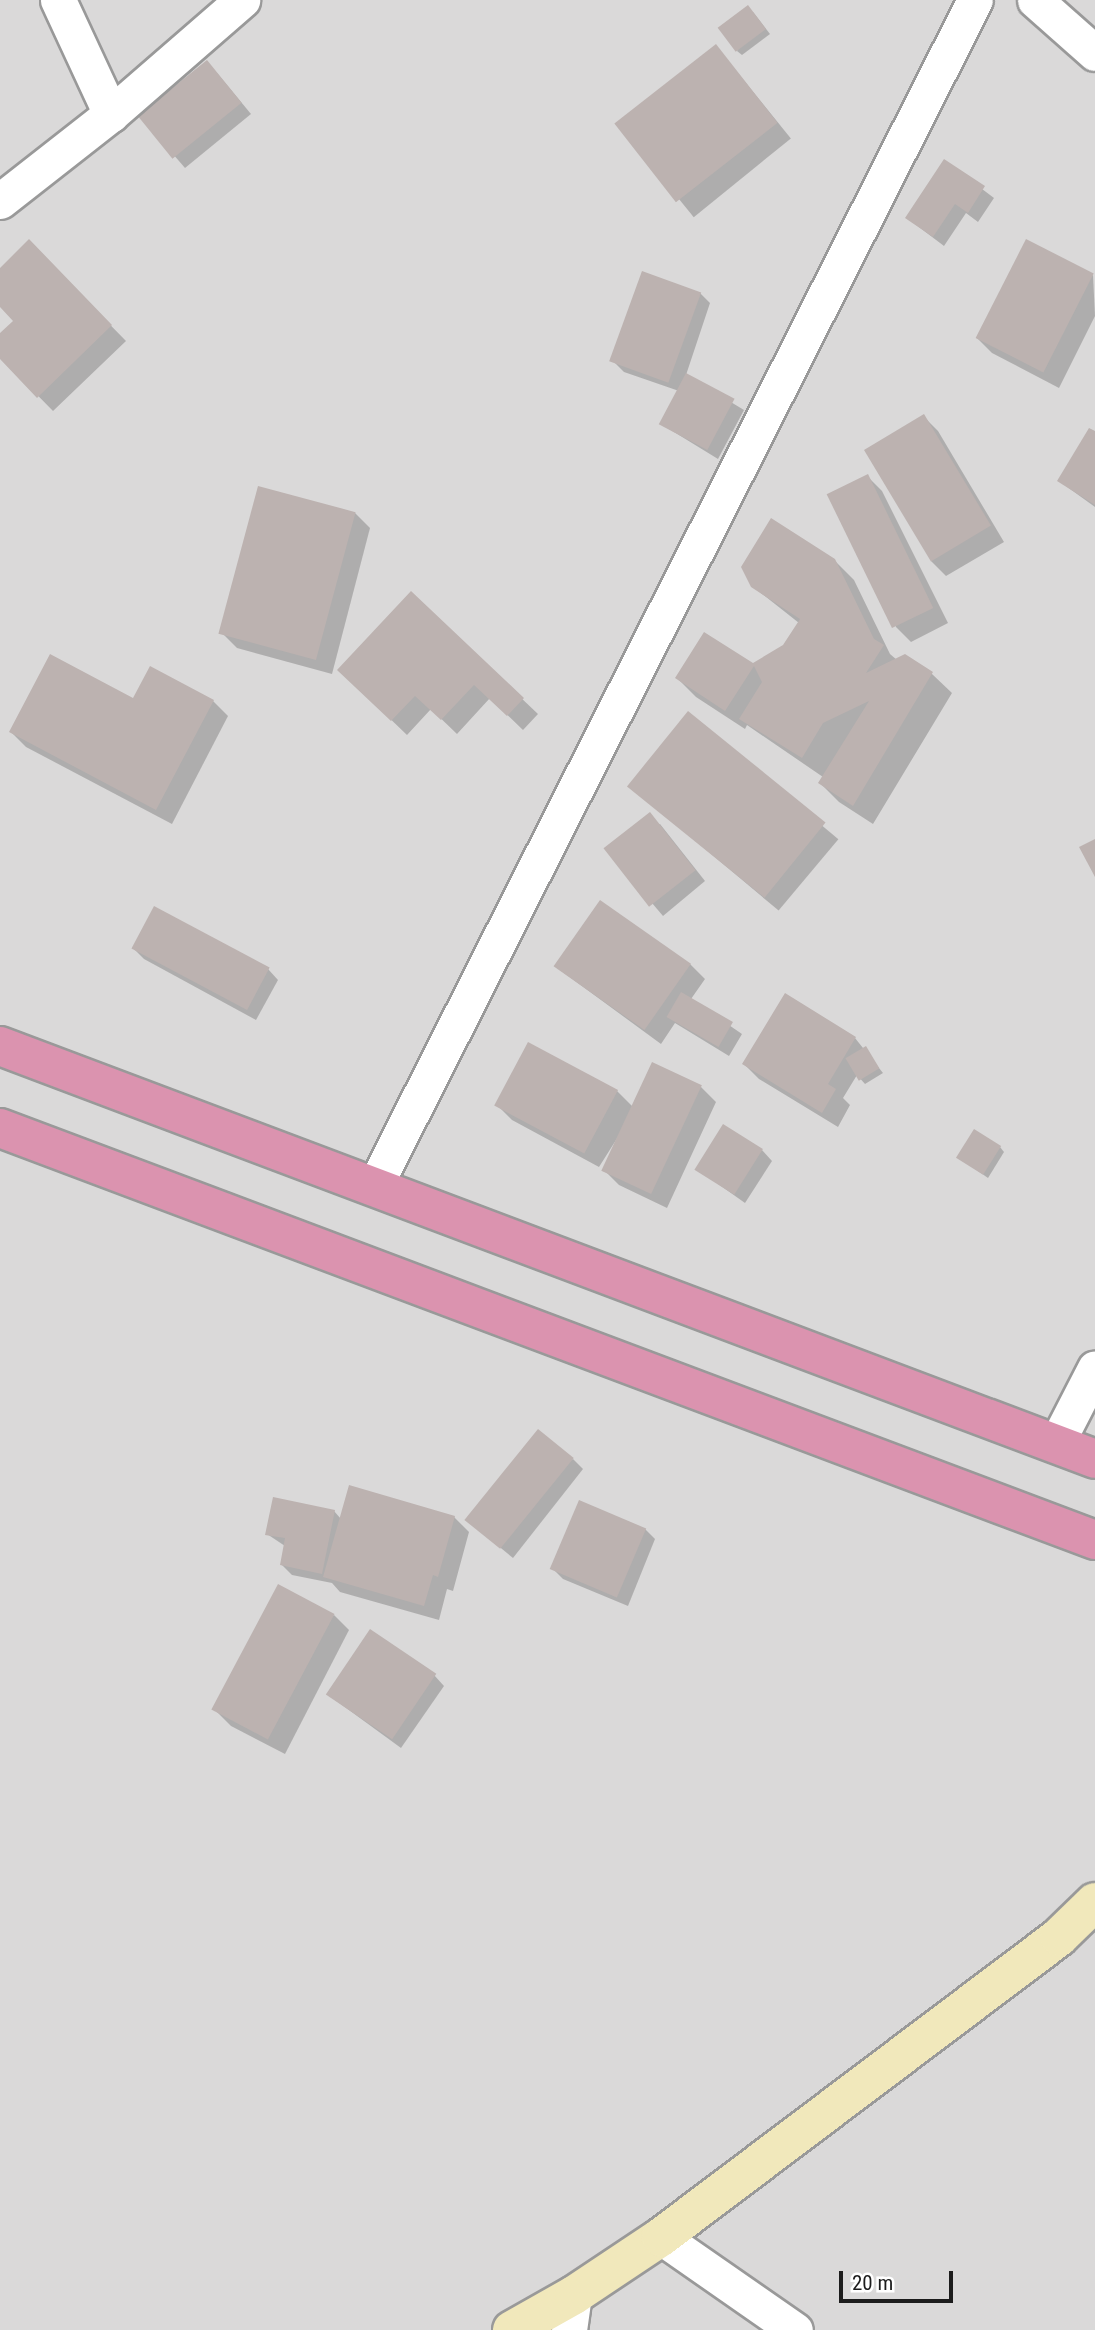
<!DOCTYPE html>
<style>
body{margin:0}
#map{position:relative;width:1095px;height:2330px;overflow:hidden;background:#ece7e2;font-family:"Roboto Condensed",sans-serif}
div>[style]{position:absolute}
.residential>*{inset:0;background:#dad9d9;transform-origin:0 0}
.shadow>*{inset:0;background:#0003;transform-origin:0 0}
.building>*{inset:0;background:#bcb2b0;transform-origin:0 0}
.roads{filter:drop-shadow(2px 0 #999) drop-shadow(-2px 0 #999) drop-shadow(0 2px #999) drop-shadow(0 -2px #999)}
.street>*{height:35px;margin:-17.5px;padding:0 17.5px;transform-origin:17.5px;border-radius:17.5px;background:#fff}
.secondary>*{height:38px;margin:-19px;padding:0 19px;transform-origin:19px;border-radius:19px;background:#f1e8bb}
.highway>*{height:38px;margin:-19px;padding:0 19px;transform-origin:19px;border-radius:19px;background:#db93af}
span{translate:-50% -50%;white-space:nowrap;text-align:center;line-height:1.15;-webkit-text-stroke:6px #fff;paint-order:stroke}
.scale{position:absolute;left:839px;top:2271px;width:114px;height:32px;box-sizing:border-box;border:4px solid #1c1c1c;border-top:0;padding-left:9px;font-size:21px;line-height:24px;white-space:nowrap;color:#1c1c1c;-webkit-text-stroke:5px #fff;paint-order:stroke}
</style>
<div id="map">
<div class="residential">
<div style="left:0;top:0;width:1095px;height:2330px"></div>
</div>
<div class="shadow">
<div style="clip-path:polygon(753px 12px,770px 34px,742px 55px,737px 51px)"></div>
<div style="left:716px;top:46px;width:119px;height:125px;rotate:51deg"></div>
<div style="clip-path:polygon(217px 73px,251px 114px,185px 168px,141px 117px)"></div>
<div style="clip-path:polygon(945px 161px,994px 198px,978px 222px,966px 213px,944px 246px,907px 218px)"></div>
<div style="clip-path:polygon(29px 242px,126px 341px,53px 411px,0 357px,0 336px,15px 321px,0 305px,0 270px)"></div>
<div style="clip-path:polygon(1093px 275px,1095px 316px,1059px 388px,992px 353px,977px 338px)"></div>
<div style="clip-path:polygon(700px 293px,710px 303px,686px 375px,744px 410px,718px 459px,661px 424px,679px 391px,624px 372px,614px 362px)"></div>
<div style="clip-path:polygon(923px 416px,938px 431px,1004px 542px,946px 576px,931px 561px)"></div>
<div style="clip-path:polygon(1095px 434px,1095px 507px,1059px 481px)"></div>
<div style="clip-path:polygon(867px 476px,882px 491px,948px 623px,911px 642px,896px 627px)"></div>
<div style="clip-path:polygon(355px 513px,370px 528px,332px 674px,237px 648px,222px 633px)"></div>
<div style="clip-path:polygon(834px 560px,854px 580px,890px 654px,897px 660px,905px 656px,932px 674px,952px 693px,873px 824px,839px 802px,820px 783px,823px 777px,747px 725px,745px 729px,696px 697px,677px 678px,753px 665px,784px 647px,799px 623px,752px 586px)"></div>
<div style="clip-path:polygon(411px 593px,538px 714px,523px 730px,490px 698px,457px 734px,431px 709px,407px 735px,354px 684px)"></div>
<div style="clip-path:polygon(134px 701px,213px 701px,228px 716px,172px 824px,26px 747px,11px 732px)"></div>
<div style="left:689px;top:714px;width:195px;height:93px;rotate:40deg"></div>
<div style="clip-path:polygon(660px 824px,705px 881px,663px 916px,607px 850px)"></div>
<div style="clip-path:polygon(134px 949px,268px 969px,278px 980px,256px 1020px,144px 959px)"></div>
<div style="clip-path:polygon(690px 964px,705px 979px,691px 999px,742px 1034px,729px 1056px,675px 1023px,661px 1044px,556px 967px)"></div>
<div style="clip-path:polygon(785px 996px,855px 1038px,883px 1073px,865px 1084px,857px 1075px,843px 1098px,850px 1105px,838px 1127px,759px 1079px,744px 1064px)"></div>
<div style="clip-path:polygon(653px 1064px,701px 1087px,716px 1102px,667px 1208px,619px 1185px,604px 1170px,623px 1129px,599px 1167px,512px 1120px,497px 1105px,617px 1091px,633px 1107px)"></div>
<div style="clip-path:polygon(1000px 1147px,1004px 1152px,988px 1178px,958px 1157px)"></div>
<div style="clip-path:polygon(762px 1150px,772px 1161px,745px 1203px,697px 1169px)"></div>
<div style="clip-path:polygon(573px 1459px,583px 1469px,513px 1558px,468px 1521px)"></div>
<div style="clip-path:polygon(334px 1511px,341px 1519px,454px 1517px,469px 1532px,453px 1591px,447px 1589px,439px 1620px,340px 1592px,332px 1583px,292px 1575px,282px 1565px,285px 1546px,267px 1534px)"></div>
<div style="clip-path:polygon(645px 1529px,655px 1539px,628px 1606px,563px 1579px,553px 1569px)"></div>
<div style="clip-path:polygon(334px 1615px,349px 1630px,285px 1754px,231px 1726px,216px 1711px)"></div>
<div style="clip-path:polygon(434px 1675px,444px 1686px,401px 1748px,327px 1694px)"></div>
</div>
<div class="building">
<div style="left:748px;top:5px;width:30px;height:38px;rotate:53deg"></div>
<div style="left:716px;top:44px;width:100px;height:129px;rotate:52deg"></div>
<div style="left:207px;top:60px;width:55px;height:89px;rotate:51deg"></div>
<div style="clip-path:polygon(944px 159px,985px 186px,968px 213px,955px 204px,933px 237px,905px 218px)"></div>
<div style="clip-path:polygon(29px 239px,112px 325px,37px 398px,0 359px,0 333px,13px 321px,0 307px,0 268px)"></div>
<div style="left:1026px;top:239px;width:76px;height:111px;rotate:27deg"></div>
<div style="left:642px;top:271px;width:63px;height:96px;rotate:20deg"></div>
<div style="left:686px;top:373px;width:55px;height:58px;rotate:28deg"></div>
<div style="left:924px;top:414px;width:130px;height:70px;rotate:59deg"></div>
<div style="clip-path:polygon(1089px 428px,1095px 431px,1095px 505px,1057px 481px)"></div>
<div style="left:868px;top:474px;width:149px;height:46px;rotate:64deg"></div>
<div style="left:258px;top:486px;width:101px;height:153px;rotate:15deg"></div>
<div style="clip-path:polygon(771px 518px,835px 559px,874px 639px,884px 645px,866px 673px,905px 654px,933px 672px,853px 806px,818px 783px,869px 701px,823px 723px,802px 758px,739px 719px,762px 682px,754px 666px,725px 711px,675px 678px,704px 632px,753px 663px,783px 645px,800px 619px,751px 587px,741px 567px)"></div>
<div style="clip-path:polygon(411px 591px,524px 698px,507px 716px,474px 685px,441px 720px,415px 696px,391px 721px,337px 670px)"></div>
<div style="clip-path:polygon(50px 654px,133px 698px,150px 666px,214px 700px,156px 810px,9px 732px)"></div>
<div style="left:688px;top:711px;width:177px;height:97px;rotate:39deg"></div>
<div style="left:650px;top:812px;width:74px;height:59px;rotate:52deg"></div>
<div style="clip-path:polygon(1095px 839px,1095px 877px,1079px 847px)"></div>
<div style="left:600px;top:900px;width:111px;height:81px;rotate:35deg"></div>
<div style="left:154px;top:906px;width:131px;height:48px;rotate:28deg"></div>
<div style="left:681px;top:992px;width:60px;height:29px;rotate:30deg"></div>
<div style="clip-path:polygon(785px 993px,856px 1037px,828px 1084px,836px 1089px,822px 1113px,742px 1064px)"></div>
<div style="left:528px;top:1042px;width:102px;height:72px;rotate:28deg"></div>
<div style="left:866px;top:1046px;width:26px;height:24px;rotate:59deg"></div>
<div style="left:652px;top:1062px;width:55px;height:120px;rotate:25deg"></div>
<div style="left:723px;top:1124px;width:47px;height:54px;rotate:32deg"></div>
<div style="left:974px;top:1129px;width:32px;height:34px;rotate:32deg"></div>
<div style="left:538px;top:1429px;width:46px;height:117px;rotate:39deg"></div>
<div style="clip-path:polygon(349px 1485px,455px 1516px,438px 1577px,433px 1575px,424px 1606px,323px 1577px)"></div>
<div style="clip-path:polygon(273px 1497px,335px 1510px,322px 1574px,280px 1565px,285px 1538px,265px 1535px)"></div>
<div style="left:579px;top:1500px;width:73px;height:75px;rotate:23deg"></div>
<div style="left:278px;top:1584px;width:64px;height:142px;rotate:28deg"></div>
<div style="left:370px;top:1629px;width:80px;height:79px;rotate:34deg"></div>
</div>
<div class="roads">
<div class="street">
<div style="left:58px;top:0;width:126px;rotate:65.1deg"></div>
<div style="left:1035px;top:0;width:80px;rotate:41.5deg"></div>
<div style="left:0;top:201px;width:141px;rotate:-38.1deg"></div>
<div style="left:111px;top:114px;width:174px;rotate:-41deg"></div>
<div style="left:374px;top:1187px;width:1330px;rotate:-63.15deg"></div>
<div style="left:1056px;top:1444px;width:85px;rotate:-62.8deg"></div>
<div style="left:661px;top:2237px;width:163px;rotate:34.8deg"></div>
<div style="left:569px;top:2330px;width:35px;rotate:-82deg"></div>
</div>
<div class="secondary">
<div style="left:512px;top:2330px;width:71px;rotate:-29.4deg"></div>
<div style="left:574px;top:2295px;width:105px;rotate:-33.7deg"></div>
<div style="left:661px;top:2237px;width:498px;rotate:-37deg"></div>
<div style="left:1059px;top:1937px;width:50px;rotate:-44.2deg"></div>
</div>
<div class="highway">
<div style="left:0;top:1046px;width:1170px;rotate:20.66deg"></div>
<div style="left:0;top:1128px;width:1170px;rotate:20.62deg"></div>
</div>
</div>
<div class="scale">20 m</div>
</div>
